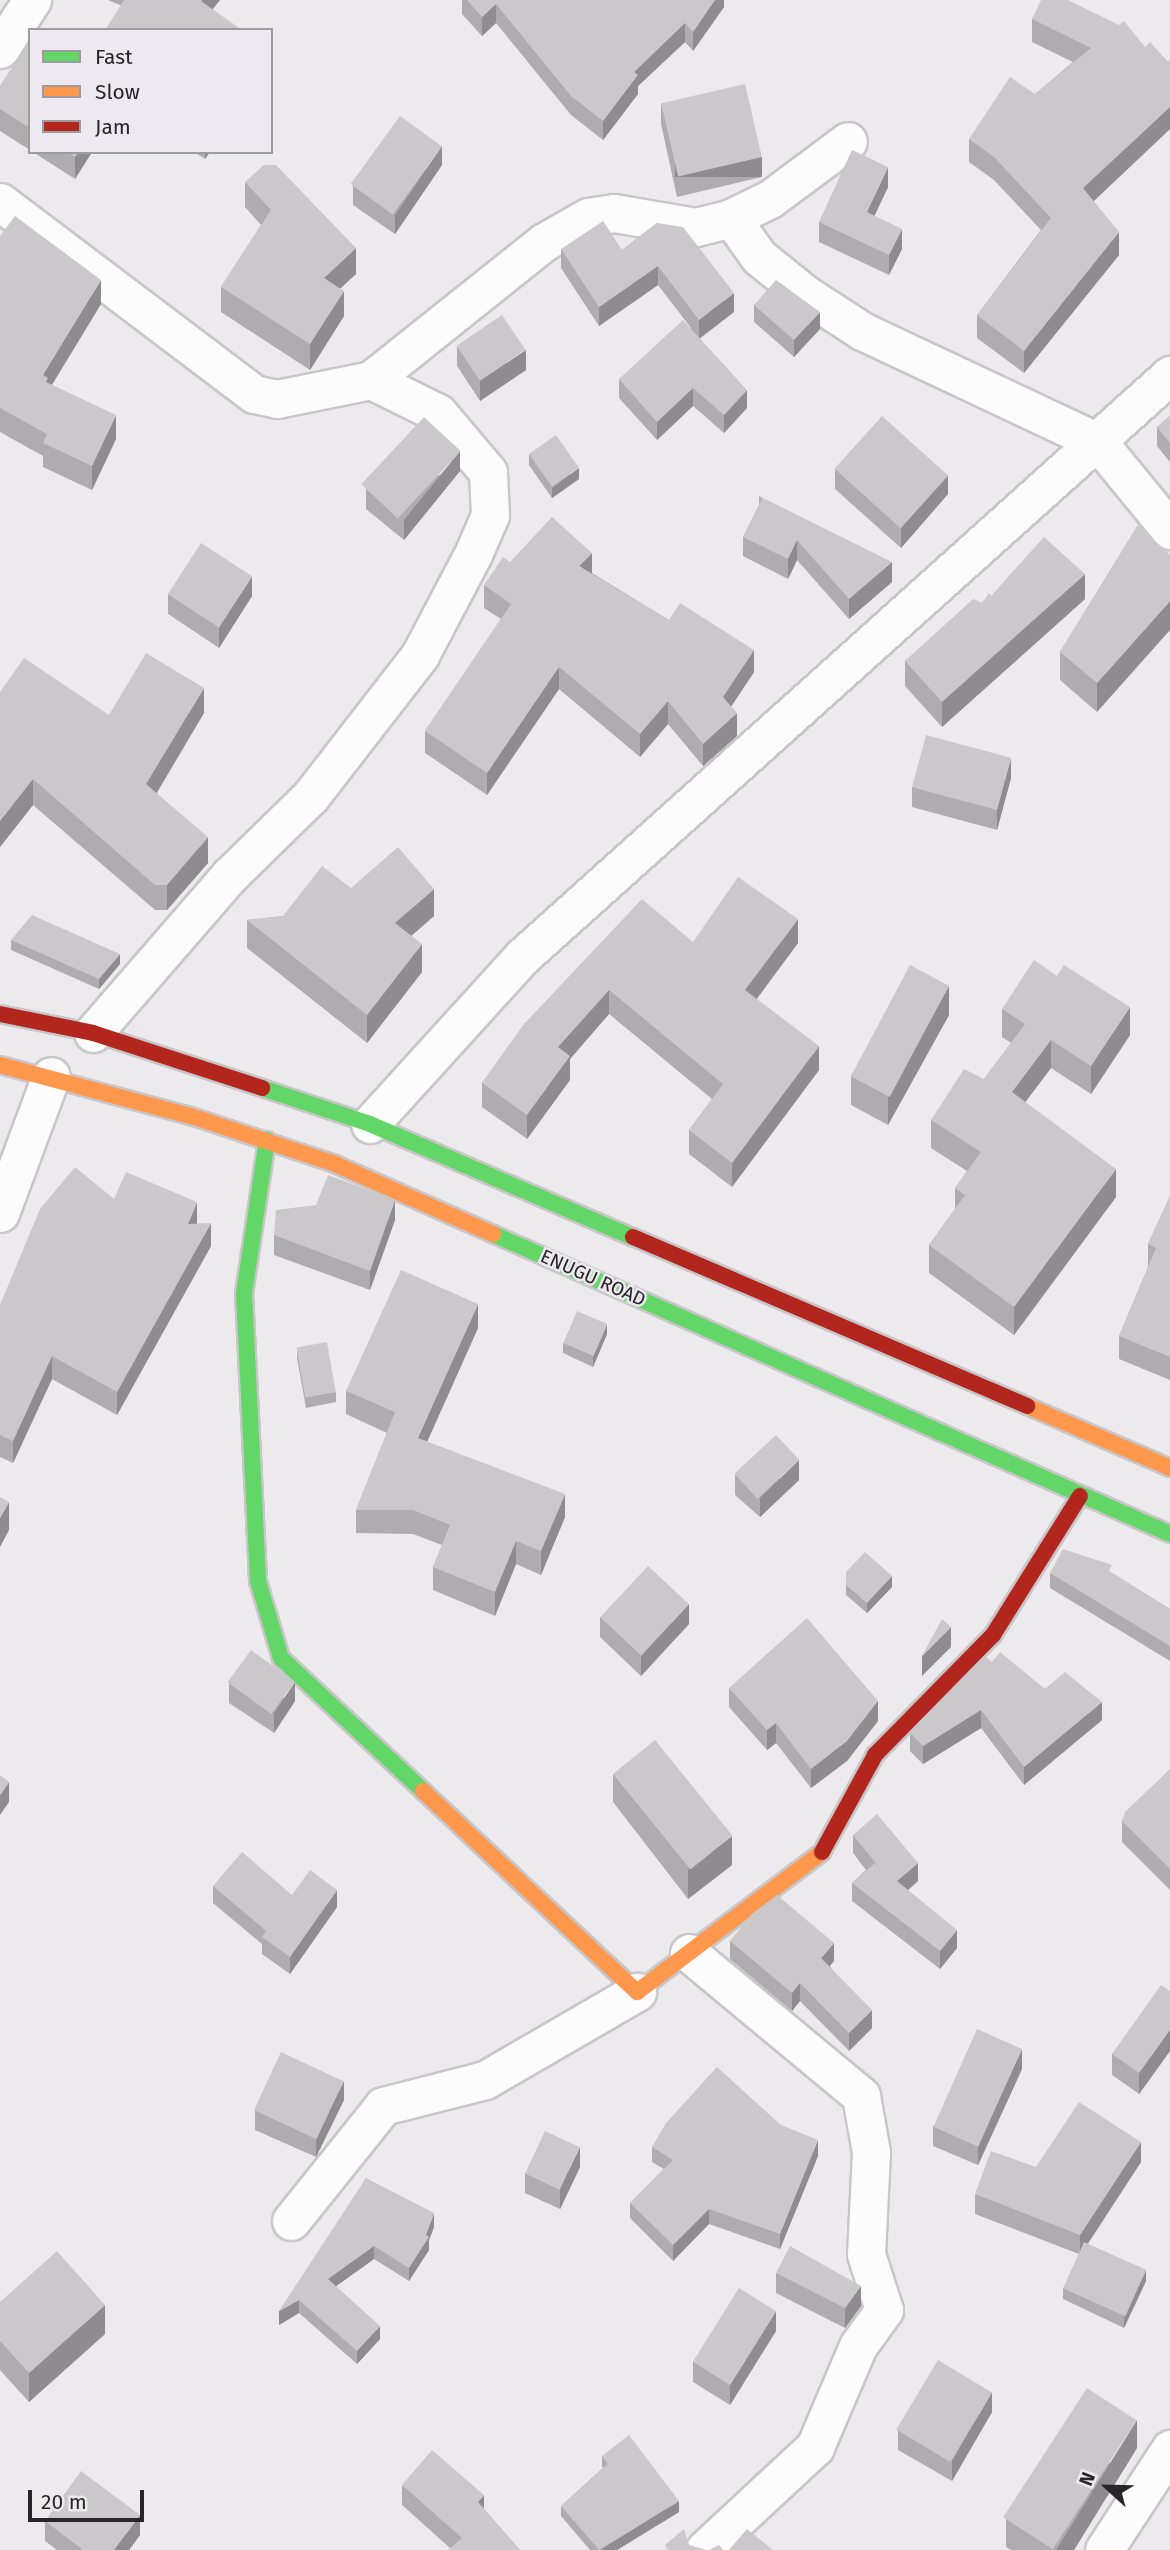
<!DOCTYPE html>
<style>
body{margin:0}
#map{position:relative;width:1170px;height:2550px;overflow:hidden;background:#edeaee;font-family:"Fira Sans",sans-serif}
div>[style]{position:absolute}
.roads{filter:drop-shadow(2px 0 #c8c6c9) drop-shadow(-2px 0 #c8c6c9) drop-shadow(0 2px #c8c6c9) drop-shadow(0 -2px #c8c6c9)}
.street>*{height:37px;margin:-18.5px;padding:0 18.5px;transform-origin:18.5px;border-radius:18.5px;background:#fcfcfc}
.fast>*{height:16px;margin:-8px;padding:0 8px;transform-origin:8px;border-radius:8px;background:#63d668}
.slow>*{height:16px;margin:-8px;padding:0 8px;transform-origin:8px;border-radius:8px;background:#ff974d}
.jam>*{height:16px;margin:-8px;padding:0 8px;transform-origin:8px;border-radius:8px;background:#b3261e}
.wall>*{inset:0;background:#afacaf}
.shaded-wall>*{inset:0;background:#8e8c8f;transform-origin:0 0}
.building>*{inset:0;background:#cbc8cc;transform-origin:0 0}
span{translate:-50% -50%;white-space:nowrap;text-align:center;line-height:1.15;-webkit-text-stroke:5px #eee8f0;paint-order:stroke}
.street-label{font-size:19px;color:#282528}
.legend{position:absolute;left:28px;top:28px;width:245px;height:126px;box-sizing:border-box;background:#eee8f0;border:2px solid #9f9aa0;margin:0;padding:9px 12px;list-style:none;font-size:21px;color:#282528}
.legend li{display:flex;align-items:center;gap:14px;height:35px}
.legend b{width:35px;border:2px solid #9f9aa0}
.north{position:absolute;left:1072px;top:2452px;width:70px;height:70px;-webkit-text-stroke:5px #eee8f0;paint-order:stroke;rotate:292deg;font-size:19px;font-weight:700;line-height:28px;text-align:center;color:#282528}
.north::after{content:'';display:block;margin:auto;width:24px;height:32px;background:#282528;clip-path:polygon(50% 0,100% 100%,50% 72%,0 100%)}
.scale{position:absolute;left:28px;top:2490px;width:116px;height:32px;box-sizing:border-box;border:4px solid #282528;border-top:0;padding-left:9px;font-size:21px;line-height:24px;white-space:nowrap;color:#282528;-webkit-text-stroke:5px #eee8f0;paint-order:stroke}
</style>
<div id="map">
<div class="roads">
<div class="street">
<div style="left:0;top:49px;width:59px;rotate:-56.9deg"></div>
<div style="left:0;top:202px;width:318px;rotate:37.1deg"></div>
<div style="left:254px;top:394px;width:24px;rotate:12deg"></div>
<div style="left:277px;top:399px;width:96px;rotate:-11.4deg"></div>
<div style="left:371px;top:380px;width:221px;rotate:-38.6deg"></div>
<div style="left:544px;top:242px;width:51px;rotate:-29.6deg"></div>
<div style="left:588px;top:217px;width:26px;rotate:-9deg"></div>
<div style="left:614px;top:213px;width:83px;rotate:9.7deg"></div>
<div style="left:696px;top:227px;width:36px;rotate:-14deg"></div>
<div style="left:731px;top:218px;width:43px;rotate:-26deg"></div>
<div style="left:770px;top:199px;width:97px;rotate:-36.6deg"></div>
<div style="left:731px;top:218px;width:48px;rotate:54.3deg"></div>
<div style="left:759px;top:257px;width:59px;rotate:38.8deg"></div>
<div style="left:805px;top:294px;width:68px;rotate:33deg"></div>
<div style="left:862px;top:331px;width:261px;rotate:25.2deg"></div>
<div style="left:1098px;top:442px;width:114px;rotate:50.7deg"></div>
<div style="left:93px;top:1033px;width:209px;rotate:-49.1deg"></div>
<div style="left:230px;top:875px;width:112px;rotate:-44.3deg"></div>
<div style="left:310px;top:797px;width:180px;rotate:-52.2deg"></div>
<div style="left:420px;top:655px;width:116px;rotate:-62.3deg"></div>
<div style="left:474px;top:552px;width:40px;rotate:-66.6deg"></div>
<div style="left:490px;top:515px;width:43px;rotate:-92.7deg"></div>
<div style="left:488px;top:472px;width:77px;rotate:-130.3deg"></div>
<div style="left:438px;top:413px;width:75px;rotate:-153.8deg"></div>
<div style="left:370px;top:1124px;width:227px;rotate:-47.7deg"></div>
<div style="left:523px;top:956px;width:870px;rotate:-41.92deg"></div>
<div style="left:0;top:1213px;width:146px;rotate:-69.6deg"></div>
<div style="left:689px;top:1953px;width:224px;rotate:39.7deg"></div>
<div style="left:861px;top:2096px;width:57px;rotate:79.9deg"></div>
<div style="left:871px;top:2152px;width:102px;rotate:92.8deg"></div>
<div style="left:866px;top:2254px;width:59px;rotate:72.2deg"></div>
<div style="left:884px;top:2310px;width:44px;rotate:125.8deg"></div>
<div style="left:858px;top:2346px;width:110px;rotate:113.1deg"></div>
<div style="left:815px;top:2447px;width:151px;rotate:137.1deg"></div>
<div style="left:291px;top:2221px;width:147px;rotate:-51.3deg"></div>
<div style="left:383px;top:2106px;width:105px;rotate:-14.3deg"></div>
<div style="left:485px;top:2080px;width:176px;rotate:-30.1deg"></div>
<div style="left:1104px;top:2550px;width:121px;rotate:-56.8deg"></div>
</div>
<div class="fast">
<div style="left:262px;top:1088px;width:114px;rotate:18.4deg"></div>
<div style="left:370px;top:1124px;width:286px;rotate:23.3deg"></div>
<div style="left:267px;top:1140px;width:155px;rotate:98.5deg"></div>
<div style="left:244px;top:1293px;width:288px;rotate:87.2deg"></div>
<div style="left:258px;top:1581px;width:80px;rotate:73.4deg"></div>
<div style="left:281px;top:1658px;width:195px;rotate:43.1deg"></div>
<div style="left:493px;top:1234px;width:740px;rotate:23.9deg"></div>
</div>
<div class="slow">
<div style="left:0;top:1065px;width:198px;rotate:15deg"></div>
<div style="left:191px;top:1116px;width:152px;rotate:18.4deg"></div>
<div style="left:335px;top:1164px;width:173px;rotate:23.9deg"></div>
<div style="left:1027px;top:1406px;width:156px;rotate:23.4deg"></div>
<div style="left:423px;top:1791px;width:294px;rotate:43.2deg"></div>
<div style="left:637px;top:1992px;width:232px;rotate:-37.1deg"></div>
</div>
<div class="jam">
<div style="left:0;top:1014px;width:95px;rotate:11.5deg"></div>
<div style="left:93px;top:1033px;width:178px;rotate:18deg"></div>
<div style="left:633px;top:1237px;width:429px;rotate:23.2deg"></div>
<div style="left:822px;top:1852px;width:111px;rotate:-61.3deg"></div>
<div style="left:875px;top:1755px;width:168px;rotate:-45.5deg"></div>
<div style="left:993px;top:1635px;width:164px;rotate:-58deg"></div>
</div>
</div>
<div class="wall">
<div style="clip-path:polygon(108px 0,220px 0,212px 9px,120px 5px)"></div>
<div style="clip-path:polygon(462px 0,724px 0,724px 7px,693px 51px,685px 42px,638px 86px,638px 94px,603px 140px,571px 115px,496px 23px,482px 36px,462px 14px)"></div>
<div style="clip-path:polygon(1032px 19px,1145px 47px,1168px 62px,1170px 60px,1170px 129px,1094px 201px,1119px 255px,1024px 373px,977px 338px,977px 315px,1041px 230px,994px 180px,969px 162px,969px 139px,1035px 94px,1073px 62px,1032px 42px)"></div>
<div style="clip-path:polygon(30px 41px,30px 150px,0 131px,0 86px)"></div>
<div style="clip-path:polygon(661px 104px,762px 177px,677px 197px,661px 124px)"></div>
<div style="clip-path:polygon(33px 152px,92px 152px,75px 179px)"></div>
<div style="clip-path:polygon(194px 152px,210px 152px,205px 159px)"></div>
<div style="clip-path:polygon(442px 165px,395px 234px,353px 205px,353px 186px)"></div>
<div style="clip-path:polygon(245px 182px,356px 274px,340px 289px,344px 316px,310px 370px,221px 312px,221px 287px,261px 225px,245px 207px)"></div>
<div style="clip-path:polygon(888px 187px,874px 216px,902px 249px,889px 275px,819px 242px,819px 222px)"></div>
<div style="clip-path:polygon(657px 223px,734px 312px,700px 338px,747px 408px,724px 433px,693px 406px,657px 440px,619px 398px,619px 379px,691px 328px,658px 285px,599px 326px,561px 268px,561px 249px,622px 250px)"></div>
<div style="clip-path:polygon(0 236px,101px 304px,52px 385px,116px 439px,92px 490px,43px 467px,43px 456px,0 432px)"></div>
<div style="clip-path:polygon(754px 305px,820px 329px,794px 357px,754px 322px)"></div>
<div style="clip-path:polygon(457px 346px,526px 370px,480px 401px,457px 366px)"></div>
<div style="clip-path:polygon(1170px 416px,1170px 462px,1157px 446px,1157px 427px)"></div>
<div style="clip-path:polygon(529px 454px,579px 479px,552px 498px,529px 465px)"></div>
<div style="clip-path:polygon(835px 469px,948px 494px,901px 548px,835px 489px)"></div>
<div style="clip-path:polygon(460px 471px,404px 540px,366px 509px,366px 489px)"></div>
<div style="clip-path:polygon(759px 496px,892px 582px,849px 619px,797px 560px,788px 579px,743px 556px,743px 537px,759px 505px)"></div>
<div style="clip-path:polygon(1138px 525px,1097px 712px,1060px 680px,1060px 652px)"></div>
<div style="clip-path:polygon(510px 562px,592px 573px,754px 672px,731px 706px,737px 736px,703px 766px,668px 724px,640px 757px,559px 689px,487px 795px,425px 753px,425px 731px,501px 619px,484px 608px,484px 585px)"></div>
<div style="clip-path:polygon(168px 594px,252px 596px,219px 648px,168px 614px)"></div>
<div style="clip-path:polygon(991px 596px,1085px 599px,942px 727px,905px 686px,905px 661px)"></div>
<div style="clip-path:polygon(0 692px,109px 715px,204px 713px,157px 793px,208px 863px,167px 910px,155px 910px,33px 805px,0 847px)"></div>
<div style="clip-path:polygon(1011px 778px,997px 830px,912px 807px,912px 787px)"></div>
<div style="clip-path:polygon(351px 888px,434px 916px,411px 936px,422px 972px,367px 1043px,247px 948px,247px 920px,283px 916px)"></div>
<div style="clip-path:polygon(11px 940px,120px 964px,99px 989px,11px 950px)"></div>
<div style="clip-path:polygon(693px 942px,798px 943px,757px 999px,819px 1070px,732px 1187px,689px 1154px,689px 1130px,712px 1099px,609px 1014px,570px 1059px,570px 1080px,527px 1139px,482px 1107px,482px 1083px,525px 1023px)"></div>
<div style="clip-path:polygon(1002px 1009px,1130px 1035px,1091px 1094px,1051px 1068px,1025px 1102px,1116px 1197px,1014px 1335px,929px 1273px,929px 1245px,955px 1209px,955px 1188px,967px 1171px,931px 1148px,931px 1120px,984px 1079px,1011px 1043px,1002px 1037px)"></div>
<div style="clip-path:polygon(949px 1015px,888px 1125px,851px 1105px,851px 1076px)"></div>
<div style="clip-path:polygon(1170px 1196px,1170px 1380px,1119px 1359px,1119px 1336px,1148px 1267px,1148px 1244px)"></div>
<div style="clip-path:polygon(114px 1199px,197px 1224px,211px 1246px,117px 1415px,52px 1379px,13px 1463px,0 1457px,0 1305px)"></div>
<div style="clip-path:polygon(395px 1220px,370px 1290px,274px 1255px,274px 1235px)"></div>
<div style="clip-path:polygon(478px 1328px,427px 1442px,565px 1517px,541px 1575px,516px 1564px,495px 1616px,433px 1590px,433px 1567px,442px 1545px,413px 1534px,356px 1533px,356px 1510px,387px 1433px,346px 1414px,346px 1391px)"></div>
<div style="clip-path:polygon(607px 1334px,593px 1367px,563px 1353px,563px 1343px)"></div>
<div style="clip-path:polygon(297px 1348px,336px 1392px,336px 1402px,306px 1408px,297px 1358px)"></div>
<div style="clip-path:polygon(735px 1475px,799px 1480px,760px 1517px,735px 1495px)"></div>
<div style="clip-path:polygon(846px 1572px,892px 1587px,867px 1613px,846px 1595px)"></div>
<div style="clip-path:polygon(1050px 1573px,1112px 1573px,1170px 1609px,1170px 1661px,1050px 1588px)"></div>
<div style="clip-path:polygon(600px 1617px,689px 1624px,641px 1676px,600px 1637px)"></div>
<div style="clip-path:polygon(992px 1662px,1045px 1689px,1102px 1720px,1024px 1785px,981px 1728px,923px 1764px,910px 1751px,910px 1733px)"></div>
<div style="clip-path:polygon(229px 1683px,295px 1701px,274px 1733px,229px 1703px)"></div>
<div style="clip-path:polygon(729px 1688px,878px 1721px,847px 1761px,811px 1788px,776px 1743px,767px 1750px,729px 1707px)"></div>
<div style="clip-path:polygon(1170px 1769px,1170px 1890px,1122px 1842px,1122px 1821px)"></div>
<div style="clip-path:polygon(613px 1774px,732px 1865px,688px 1899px,613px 1802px)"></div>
<div style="clip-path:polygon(853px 1835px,918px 1881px,908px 1890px,957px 1948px,940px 1969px,852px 1901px,852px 1883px,866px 1870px,853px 1853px)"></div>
<div style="clip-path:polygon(213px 1886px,292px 1895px,337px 1907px,290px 1974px,262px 1954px,262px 1944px,213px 1903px)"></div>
<div style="clip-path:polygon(730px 1941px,834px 1961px,830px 1966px,872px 2028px,849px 2051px,800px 2001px,792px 2011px,730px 1959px)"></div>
<div style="clip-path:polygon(1170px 1991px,1170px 2051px,1139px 2094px,1112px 2075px,1112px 2054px)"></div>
<div style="clip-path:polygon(1022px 2069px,978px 2165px,933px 2146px,933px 2126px)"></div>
<div style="clip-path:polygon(344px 2100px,316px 2157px,255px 2130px,255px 2110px)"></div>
<div style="clip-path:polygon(781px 2125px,818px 2156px,780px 2249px,709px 2224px,673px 2261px,630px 2218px,630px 2203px,664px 2169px,652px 2162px,652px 2147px)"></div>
<div style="clip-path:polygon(1141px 2162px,1088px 2244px,1146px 2281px,1124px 2328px,1063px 2299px,1063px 2289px,1079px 2254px,975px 2214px,975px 2194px,1036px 2167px)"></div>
<div style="clip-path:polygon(580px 2167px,560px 2209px,525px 2193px,525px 2173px)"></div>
<div style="clip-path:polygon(366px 2178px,434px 2227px,429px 2240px,429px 2250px,409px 2281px,374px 2259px,336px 2286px,380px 2339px,357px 2364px,299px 2313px,279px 2325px)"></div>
<div style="clip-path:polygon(776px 2273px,861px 2306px,845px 2328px,776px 2293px)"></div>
<div style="clip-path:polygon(0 2302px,105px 2334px,29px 2402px,0 2370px)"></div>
<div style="clip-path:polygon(776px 2331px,730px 2405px,693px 2382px,693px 2362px)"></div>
<div style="clip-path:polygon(992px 2412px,952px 2481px,898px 2450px,898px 2430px)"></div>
<div style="clip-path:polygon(1137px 2448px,1074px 2550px,1011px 2550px,1006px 2547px,1006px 2519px)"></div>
<div style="clip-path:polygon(602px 2456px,679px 2512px,617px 2550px,590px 2550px,561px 2516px,561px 2506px,603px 2468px,602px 2466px)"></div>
<div style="clip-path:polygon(402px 2485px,484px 2509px,520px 2550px,450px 2548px,402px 2505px)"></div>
<div style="clip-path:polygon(45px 2521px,140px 2535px,129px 2550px,57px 2550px,45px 2541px)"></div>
</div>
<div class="shaded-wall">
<div style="clip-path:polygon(202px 0,220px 0,201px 24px,201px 1px)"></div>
<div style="clip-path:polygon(715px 0,724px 0,724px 7px,693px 51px,693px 32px)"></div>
<div style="clip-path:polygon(496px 4px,496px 23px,482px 36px,482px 17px)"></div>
<div style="clip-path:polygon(685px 23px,685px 42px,638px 86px,638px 94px,603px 140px,603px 121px,634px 72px)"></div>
<div style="clip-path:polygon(1170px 107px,1170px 129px,1083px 211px,1083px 188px)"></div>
<div style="clip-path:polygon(442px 146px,442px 165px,395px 234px,395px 215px)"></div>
<div style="clip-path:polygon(78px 152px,92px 152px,75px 179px,75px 157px)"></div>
<div style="clip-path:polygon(205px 152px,210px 152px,205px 159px)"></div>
<div style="left:762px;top:157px;width:20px;height:87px;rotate:90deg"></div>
<div style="clip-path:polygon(888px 167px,888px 187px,867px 232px,867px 212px)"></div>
<div style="clip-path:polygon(902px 229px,902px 249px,889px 275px,889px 255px)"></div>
<div style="clip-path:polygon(1119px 232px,1119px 255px,1024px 373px,1024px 351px)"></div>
<div style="clip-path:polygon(356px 248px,356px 274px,324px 303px,324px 278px)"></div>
<div style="clip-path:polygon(658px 266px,658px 285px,599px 326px,599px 307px)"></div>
<div style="clip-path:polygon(101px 280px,101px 304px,48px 391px,43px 375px)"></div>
<div style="clip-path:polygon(344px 291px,344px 316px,310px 370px,310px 344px)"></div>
<div style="clip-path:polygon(734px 293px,734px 312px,699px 339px,699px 320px)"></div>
<div style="clip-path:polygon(820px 312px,820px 329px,794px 357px,794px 340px)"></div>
<div style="clip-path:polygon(526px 350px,526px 370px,480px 401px,480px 381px)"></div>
<div style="clip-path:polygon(693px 388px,693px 406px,657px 440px,657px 422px)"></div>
<div style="clip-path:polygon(747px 390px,747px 408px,724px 433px,724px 415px)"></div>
<div style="clip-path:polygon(116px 415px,116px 439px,92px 490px,92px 466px)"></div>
<div style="clip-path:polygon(460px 451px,460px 471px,404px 540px,404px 520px)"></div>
<div style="clip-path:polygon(579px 468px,579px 479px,552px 498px,552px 488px)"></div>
<div style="clip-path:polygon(948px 475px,948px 494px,901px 548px,901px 528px)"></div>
<div style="clip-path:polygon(797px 540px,797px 560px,788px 579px,788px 559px)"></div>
<div style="clip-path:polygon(592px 553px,592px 575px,579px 566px)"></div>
<div style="clip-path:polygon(892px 562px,892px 582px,849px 619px,849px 599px)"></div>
<div style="clip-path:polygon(1085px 574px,1085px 599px,942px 727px,942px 702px)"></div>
<div style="clip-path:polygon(252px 576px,252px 596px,219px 648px,219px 628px)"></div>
<div style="clip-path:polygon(1170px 601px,1170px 630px,1097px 712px,1097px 683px)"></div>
<div style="clip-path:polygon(754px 650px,754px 672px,723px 719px,723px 697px)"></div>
<div style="clip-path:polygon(559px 667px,559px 689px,487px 795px,487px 773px)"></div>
<div style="clip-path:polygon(204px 688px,204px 713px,146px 810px,146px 784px)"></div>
<div style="clip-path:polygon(668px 701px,668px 724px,640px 757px,640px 734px)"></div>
<div style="clip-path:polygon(737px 713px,737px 736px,703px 766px,703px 744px)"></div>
<div style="clip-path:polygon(1011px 758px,1011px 778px,997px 830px,997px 810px)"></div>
<div style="clip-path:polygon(33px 779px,33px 805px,0 847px,0 821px)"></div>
<div style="clip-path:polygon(208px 837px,208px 863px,167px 910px,167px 885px)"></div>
<div style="clip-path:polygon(434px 889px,434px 916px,395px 950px,395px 923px)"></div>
<div style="clip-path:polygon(798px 919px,798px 943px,745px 1014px,745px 990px)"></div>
<div style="clip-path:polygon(422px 944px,422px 972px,367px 1043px,367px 1015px)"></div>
<div style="clip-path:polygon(120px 954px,120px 964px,99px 989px,99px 979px)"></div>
<div style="clip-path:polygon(949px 986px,949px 1015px,888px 1125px,888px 1096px)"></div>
<div style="clip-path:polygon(609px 990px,609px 1014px,570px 1059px,570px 1080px,527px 1139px,527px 1115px,558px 1047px)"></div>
<div style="clip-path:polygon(1130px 1007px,1130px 1035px,1091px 1094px,1091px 1066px)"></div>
<div style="clip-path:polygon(1051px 1040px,1051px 1068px,1012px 1120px,1012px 1092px)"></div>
<div style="clip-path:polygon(819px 1046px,819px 1070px,732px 1187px,732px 1163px)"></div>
<div style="clip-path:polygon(1116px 1169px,1116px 1197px,1014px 1335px,1014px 1307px)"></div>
<div style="clip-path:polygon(395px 1200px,395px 1220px,370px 1290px,370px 1271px)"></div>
<div style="clip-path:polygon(197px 1202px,197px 1225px,188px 1224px)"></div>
<div style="clip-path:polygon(211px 1223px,211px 1246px,117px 1415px,117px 1392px)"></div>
<div style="clip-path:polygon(478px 1304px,478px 1328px,418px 1462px,418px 1438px)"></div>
<div style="clip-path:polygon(607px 1324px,607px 1334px,593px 1367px,593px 1357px)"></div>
<div style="clip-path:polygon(52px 1356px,52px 1379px,13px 1463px,13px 1441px)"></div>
<div style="clip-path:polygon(799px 1460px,799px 1480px,760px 1517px,760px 1498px)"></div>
<div style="clip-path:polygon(565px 1494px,565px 1517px,541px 1575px,541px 1551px)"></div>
<div style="clip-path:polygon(9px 1502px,9px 1530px,0 1547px,0 1518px)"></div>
<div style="clip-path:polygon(516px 1541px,516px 1564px,495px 1616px,495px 1592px)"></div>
<div style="clip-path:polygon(892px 1576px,892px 1587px,867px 1613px,867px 1603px)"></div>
<div style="clip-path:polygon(689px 1604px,689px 1624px,641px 1676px,641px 1656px)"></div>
<div style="clip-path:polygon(951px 1627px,951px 1647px,922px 1676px,922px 1656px)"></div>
<div style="clip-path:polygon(295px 1682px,295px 1701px,274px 1733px,274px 1713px)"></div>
<div style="clip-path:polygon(878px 1701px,878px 1721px,847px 1761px,811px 1788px,811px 1769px)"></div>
<div style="clip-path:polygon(1102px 1702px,1102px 1720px,1024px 1785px,1024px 1767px)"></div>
<div style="clip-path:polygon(981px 1710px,981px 1728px,923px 1764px,923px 1746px)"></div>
<div style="clip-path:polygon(776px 1723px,776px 1743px,767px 1750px,767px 1730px)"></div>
<div style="clip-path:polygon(9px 1782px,9px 1802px,0 1815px,0 1795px)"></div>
<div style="clip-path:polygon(732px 1836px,732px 1865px,688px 1899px,688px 1870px)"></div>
<div style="clip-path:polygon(918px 1863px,918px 1881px,897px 1900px,897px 1881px)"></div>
<div style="clip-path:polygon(337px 1890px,337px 1907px,290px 1974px,290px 1957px)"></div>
<div style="clip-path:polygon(957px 1930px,957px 1948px,940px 1969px,940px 1951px)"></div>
<div style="clip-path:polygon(834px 1943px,834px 1961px,821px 1976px,821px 1958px)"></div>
<div style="clip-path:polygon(800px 1983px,800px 2001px,792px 2011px,792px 1993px)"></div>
<div style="clip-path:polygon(872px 2010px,872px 2028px,849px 2051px,849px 2033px)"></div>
<div style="clip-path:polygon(1170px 2030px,1170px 2051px,1139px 2094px,1139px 2073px)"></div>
<div style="clip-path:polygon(1022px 2049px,1022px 2069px,978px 2165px,978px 2146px)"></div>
<div style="clip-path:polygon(344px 2081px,344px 2100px,316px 2157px,316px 2137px)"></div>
<div style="clip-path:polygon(818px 2140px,818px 2156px,780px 2249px,780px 2234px)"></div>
<div style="clip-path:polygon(1141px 2142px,1141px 2162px,1080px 2255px,1080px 2235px)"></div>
<div style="clip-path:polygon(580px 2147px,580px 2167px,560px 2209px,560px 2189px)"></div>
<div style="clip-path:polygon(709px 2209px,709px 2224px,673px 2261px,673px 2245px)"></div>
<div style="clip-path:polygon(434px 2213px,434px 2227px,429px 2240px,429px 2250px,409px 2281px,409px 2268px,426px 2235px)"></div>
<div style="clip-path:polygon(374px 2246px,374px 2259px,328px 2292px,328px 2279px)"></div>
<div style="clip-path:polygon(1146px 2270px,1146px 2281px,1124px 2328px,1124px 2318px)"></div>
<div style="clip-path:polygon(861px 2286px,861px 2306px,845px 2328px,845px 2308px)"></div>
<div style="clip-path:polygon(299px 2300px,299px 2313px,279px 2325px,279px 2311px)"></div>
<div style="clip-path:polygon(105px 2305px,105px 2334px,29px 2402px,29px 2373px)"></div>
<div style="clip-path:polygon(776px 2311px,776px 2331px,730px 2405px,730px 2385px)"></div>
<div style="clip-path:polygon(380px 2326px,380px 2339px,357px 2364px,357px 2351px)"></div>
<div style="clip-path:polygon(992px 2392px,992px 2412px,952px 2481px,952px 2461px)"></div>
<div style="clip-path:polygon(1137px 2420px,1137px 2448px,1074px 2550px,1056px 2550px)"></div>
<div style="clip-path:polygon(484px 2495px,484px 2515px,478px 2502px)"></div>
<div style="clip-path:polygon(679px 2501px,679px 2512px,617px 2550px,600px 2550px)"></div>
<div style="clip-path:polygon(140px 2515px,140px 2535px,129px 2550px,114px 2550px)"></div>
</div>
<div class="building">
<div style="clip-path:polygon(124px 0,202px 0,201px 1px,242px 30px,105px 30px)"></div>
<div style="clip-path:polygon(467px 0,715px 0,693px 32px,685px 23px,634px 72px,638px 75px,603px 121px,571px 96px,496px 4px,482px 17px)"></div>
<div style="clip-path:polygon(1041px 0,1068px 0,1119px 25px,1124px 21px,1145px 47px,1150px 42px,1168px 62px,1170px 60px,1170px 107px,1083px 188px,1119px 232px,1024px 351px,977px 315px,1051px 218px,994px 157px,969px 139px,1010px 77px,1035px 94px,1091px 48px,1032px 19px)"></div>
<div style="clip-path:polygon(30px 41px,30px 128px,0 109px,0 86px)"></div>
<div style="left:745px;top:84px;width:75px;height:86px;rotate:77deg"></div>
<div style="left:400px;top:116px;width:52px;height:84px;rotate:36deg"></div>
<div style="clip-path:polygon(852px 150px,888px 167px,867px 212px,902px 229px,889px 255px,819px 222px)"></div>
<div style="clip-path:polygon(68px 152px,78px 152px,75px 157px)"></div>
<div style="clip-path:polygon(264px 165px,276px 165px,356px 248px,324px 278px,344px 291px,310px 344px,221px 287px,271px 210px,245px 182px)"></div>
<div style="clip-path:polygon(15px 216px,101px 280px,43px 375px,48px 378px,46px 382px,116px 415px,92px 466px,43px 443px,47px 434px,0 408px,0 236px)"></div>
<div style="clip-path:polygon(603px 221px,622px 250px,657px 223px,683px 227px,734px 293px,699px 320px,658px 266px,599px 307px,561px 249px)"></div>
<div style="clip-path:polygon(776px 280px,820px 312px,794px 340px,754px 305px)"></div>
<div style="left:502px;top:315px;width:42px;height:55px;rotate:56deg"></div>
<div style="clip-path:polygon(683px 320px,747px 390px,724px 415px,693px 388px,657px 422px,619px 379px)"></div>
<div style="left:882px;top:416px;width:89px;height:71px;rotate:42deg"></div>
<div style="clip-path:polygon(1170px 416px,1170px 443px,1157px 427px)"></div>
<div style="left:424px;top:417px;width:50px;height:92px;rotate:43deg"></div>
<div style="left:556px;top:435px;width:40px;height:33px;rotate:55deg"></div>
<div style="clip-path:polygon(759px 496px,892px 562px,849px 599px,797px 540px,788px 559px,743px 537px,762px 499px)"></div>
<div style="clip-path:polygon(552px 517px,592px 553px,579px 566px,669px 620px,680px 603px,754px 650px,723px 697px,737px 713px,703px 744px,668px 701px,640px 734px,559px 667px,487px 773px,425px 731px,511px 604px,484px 585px,503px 557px,510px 562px)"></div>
<div style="clip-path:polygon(1138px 525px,1170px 555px,1170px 601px,1097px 683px,1060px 652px)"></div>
<div style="clip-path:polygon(1044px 537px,1085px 574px,942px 702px,905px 661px,973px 599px,982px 603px,989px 593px,991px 596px)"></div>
<div style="left:201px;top:543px;width:61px;height:61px;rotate:33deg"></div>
<div style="clip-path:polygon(146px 653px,204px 688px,146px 784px,208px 837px,167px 885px,155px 885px,33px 779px,0 821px,0 692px,24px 658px,109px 715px)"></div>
<div style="left:926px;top:735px;width:88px;height:54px;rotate:15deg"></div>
<div style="clip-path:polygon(398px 847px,434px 889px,395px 923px,422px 944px,367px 1015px,247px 920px,283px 916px,322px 866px,351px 888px)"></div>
<div style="clip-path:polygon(738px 877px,798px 919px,745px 990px,819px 1046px,732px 1163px,689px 1130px,723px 1084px,609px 990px,558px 1047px,570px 1056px,527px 1115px,482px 1083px,525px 1023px,642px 899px,693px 942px)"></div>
<div style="clip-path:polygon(32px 915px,120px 954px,99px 979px,11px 940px)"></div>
<div style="clip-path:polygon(1034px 960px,1057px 976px,1064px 965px,1130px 1007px,1091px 1066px,1051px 1040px,1012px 1092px,1116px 1169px,1014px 1307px,929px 1245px,965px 1195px,955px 1188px,981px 1152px,931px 1120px,964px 1069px,984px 1079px,1025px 1024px,1002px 1009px)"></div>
<div style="left:910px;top:965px;width:44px;height:126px;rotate:28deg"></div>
<div style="clip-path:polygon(75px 1167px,114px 1199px,126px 1172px,197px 1202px,188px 1224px,211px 1223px,117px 1392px,52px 1356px,13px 1441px,0 1435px,0 1305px,40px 1209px)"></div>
<div style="clip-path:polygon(328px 1175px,395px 1200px,370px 1271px,274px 1235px,276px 1210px,316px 1205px)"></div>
<div style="clip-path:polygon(1170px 1196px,1170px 1357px,1119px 1336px,1156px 1248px,1148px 1244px)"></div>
<div style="clip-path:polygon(401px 1270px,478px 1304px,418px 1438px,565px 1494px,541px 1551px,516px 1541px,495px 1592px,433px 1567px,450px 1525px,413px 1510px,356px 1510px,395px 1412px,346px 1391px)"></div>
<div style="left:577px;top:1311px;width:33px;height:35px;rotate:23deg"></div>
<div style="left:327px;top:1342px;width:51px;height:31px;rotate:80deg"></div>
<div style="left:776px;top:1435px;width:34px;height:57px;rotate:47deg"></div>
<div style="clip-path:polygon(0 1497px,9px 1502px,0 1518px)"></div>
<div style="clip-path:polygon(1063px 1549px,1112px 1565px,1109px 1571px,1170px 1609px,1170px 1646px,1050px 1573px)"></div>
<div style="clip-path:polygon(865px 1552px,892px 1576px,867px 1603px,846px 1585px,846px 1572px)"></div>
<div style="left:648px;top:1566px;width:56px;height:70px;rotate:43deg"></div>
<div style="clip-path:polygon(807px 1618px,878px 1701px,847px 1741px,811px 1769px,776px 1723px,767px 1730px,729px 1688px)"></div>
<div style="clip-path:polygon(942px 1619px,951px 1627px,922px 1656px)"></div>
<div style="left:251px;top:1650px;width:54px;height:40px;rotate:36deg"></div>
<div style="clip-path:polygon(1000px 1652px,1045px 1689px,1065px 1672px,1102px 1702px,1024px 1767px,981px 1710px,923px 1746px,910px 1733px,985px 1656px,992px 1662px)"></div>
<div style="left:655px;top:1740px;width:123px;height:54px;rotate:51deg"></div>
<div style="clip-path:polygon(1170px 1769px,1170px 1869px,1122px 1821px,1125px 1812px)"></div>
<div style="clip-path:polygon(0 1775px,9px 1782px,0 1795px)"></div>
<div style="clip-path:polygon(877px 1814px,918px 1863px,897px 1881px,957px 1930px,940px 1951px,852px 1883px,875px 1863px,879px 1867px,853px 1835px)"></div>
<div style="clip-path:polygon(242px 1852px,292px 1895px,310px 1870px,337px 1890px,290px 1957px,262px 1937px,266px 1931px,213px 1886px)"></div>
<div style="clip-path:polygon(777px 1895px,834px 1943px,821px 1958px,872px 2010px,849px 2033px,800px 1983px,792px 1993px,730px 1941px,752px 1914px)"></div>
<div style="clip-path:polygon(1161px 1985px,1170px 1991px,1170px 2030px,1139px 2073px,1112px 2054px)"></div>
<div style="left:977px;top:2029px;width:49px;height:107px;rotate:24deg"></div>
<div style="left:281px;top:2052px;width:69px;height:64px;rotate:25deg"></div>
<div style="clip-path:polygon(717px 2067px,781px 2125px,818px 2140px,780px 2234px,709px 2209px,673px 2245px,630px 2203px,673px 2160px,652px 2147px,666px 2123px)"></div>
<div style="clip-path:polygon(1079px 2102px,1141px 2142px,1080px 2235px,975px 2194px,991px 2151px,1036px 2167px)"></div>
<div style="left:545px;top:2131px;width:38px;height:47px;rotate:25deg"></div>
<div style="clip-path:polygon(366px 2178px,434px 2213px,426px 2235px,429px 2237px,409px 2268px,374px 2246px,328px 2279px,380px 2326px,357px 2351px,299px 2300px,279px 2311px)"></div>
<div style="left:1084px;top:2242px;width:68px;height:51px;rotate:24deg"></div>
<div style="clip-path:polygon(790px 2246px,861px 2286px,845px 2308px,776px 2273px)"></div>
<div style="clip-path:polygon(57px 2251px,105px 2305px,29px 2373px,0 2341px,0 2302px)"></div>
<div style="left:739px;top:2288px;width:44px;height:87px;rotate:32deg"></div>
<div style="left:938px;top:2360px;width:63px;height:81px;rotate:31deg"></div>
<div style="left:1087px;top:2388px;width:59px;height:154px;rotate:33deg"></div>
<div style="clip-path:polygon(629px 2435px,679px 2501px,599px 2550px,561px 2506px,608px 2464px,602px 2456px)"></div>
<div style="clip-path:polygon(432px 2450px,484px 2495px,478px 2502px,520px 2550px,448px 2550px,462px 2538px,402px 2485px)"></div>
<div style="clip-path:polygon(81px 2471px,140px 2515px,114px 2550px,83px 2550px,45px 2521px)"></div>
<div style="clip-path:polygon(684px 2529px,689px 2545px,706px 2550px,668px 2550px,665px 2545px)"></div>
<div style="clip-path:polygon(747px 2529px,773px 2550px,729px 2550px)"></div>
<div style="clip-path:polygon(719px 2545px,723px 2550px,709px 2550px)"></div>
</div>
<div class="street-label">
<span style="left:593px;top:1278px;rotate:24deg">ENUGU ROAD</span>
</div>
<ul class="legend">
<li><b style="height:9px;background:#63d668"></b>Fast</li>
<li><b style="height:9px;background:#ff974d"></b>Slow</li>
<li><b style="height:9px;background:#b3261e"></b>Jam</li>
</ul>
<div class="north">N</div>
<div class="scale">20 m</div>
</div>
